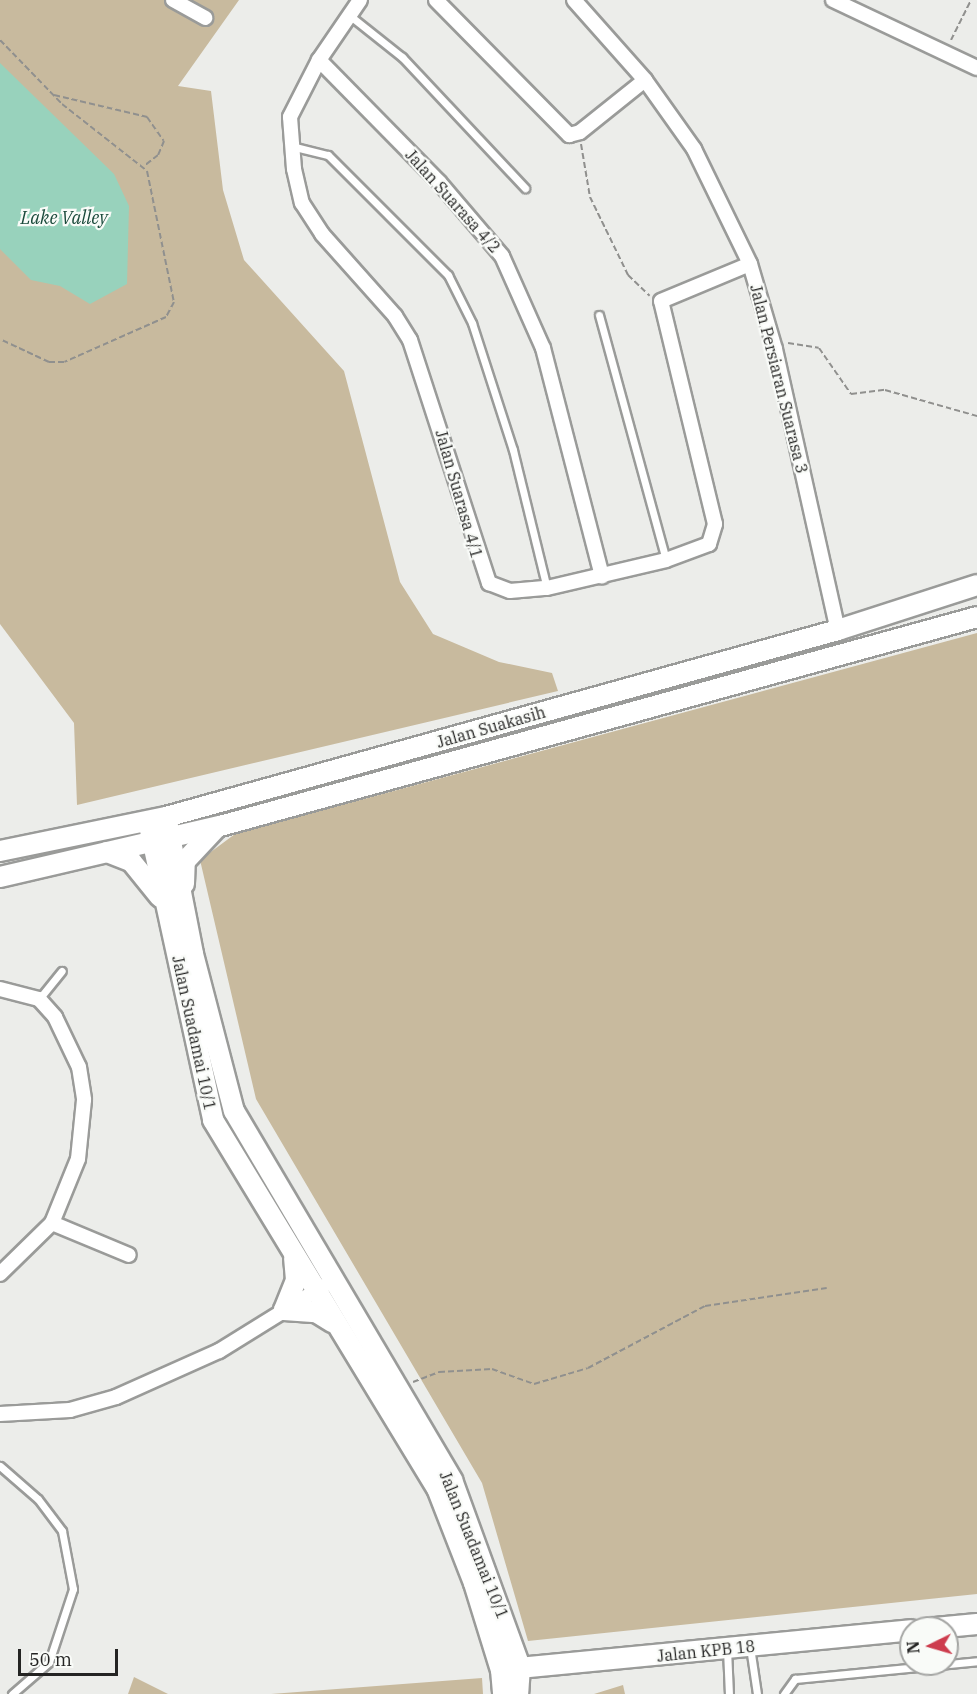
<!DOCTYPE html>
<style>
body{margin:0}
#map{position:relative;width:977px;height:1694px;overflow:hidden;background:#ecedea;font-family:"IBM Plex Serif",serif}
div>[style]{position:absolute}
.green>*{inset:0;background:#c8ba9e}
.water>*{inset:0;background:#98d2bc}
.path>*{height:2px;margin-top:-1px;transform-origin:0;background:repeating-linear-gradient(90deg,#90908e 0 6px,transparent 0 9px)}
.roads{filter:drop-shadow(2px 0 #9a9b99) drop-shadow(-2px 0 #9a9b99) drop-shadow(0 2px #9a9b99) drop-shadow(0 -2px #9a9b99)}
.lane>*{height:7px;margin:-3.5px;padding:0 3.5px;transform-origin:3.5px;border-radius:3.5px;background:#fff}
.street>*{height:14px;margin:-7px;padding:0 7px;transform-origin:7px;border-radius:7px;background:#fff}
.secondary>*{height:20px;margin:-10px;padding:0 10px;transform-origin:10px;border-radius:10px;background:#fff}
span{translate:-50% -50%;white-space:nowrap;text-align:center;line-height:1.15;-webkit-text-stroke:4.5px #f9fbf8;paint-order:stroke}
.street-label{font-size:16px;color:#242423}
.water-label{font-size:18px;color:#1a4a3b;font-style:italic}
.north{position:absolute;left:899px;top:1616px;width:60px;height:60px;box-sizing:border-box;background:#f9fbf8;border:2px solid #a4a5a3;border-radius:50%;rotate:265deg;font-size:16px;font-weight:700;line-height:24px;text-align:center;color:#242423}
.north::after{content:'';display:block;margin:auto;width:21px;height:27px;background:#cd3c4d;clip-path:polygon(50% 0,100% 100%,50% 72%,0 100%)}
.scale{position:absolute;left:18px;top:1649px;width:100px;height:27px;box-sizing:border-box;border:3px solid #242423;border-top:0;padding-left:8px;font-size:18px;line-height:21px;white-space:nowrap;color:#242423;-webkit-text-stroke:4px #f9fbf8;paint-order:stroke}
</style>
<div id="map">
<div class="green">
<div style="clip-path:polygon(0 0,239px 0,178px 86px,211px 91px,223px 190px,244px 260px,344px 371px,400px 582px,433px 634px,499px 662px,552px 673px,558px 691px,77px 805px,74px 723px,0 624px)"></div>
<div style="clip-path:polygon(977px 633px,977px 1594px,528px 1641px,482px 1483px,256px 1099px,200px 860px,235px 834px)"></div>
<div style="clip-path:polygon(134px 1677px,168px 1694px,128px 1694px)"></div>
<div style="clip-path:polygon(482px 1678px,483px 1694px,271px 1694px)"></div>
<div style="clip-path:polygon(623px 1685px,625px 1694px,594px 1694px)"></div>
</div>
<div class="water">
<div style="clip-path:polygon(0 63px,114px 174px,129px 206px,127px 284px,90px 304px,60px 286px,31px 280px,0 249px)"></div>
</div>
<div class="path">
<div style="left:0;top:40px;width:89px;rotate:45.9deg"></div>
<div style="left:62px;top:104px;width:108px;rotate:38.2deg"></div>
<div style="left:147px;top:171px;width:134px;rotate:78.4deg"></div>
<div style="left:174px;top:302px;width:17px;rotate:118deg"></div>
<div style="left:166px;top:317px;width:111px;rotate:156.2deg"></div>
<div style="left:64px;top:362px;width:15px;rotate:180deg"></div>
<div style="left:49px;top:362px;width:54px;rotate:-154.9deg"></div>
<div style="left:951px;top:40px;width:45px;rotate:-63.4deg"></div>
<div style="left:54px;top:95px;width:96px;rotate:13.3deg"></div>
<div style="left:147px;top:117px;width:29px;rotate:55deg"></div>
<div style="left:164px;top:141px;width:15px;rotate:113deg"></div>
<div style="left:158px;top:155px;width:16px;rotate:142deg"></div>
<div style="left:581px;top:144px;width:54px;rotate:80.4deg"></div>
<div style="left:590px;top:197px;width:87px;rotate:64deg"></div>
<div style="left:628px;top:275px;width:30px;rotate:44deg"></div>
<div style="left:788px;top:343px;width:31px;rotate:9deg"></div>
<div style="left:819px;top:348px;width:56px;rotate:55.2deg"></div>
<div style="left:851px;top:394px;width:34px;rotate:-7deg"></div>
<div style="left:885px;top:390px;width:96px;rotate:15.8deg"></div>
<div style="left:413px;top:1382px;width:28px;rotate:-21deg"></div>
<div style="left:439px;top:1372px;width:53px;rotate:-3.2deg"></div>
<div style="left:492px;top:1369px;width:45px;rotate:19.7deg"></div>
<div style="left:534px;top:1384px;width:56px;rotate:-16.5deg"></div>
<div style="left:588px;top:1368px;width:132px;rotate:-27.9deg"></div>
<div style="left:705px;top:1306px;width:123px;rotate:-8.4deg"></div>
</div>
<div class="roads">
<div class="lane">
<div style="left:349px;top:15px;width:68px;rotate:38.4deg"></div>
<div style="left:402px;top:57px;width:180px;rotate:46.8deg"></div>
<div style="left:291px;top:146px;width:38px;rotate:14deg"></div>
<div style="left:328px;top:155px;width:170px;rotate:45deg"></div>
<div style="left:448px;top:275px;width:54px;rotate:63.4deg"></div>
<div style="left:472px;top:323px;width:133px;rotate:72.1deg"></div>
<div style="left:513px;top:450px;width:142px;rotate:76.2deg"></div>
<div style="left:599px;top:315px;width:254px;rotate:74.7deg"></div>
<div style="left:39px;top:999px;width:36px;rotate:-51deg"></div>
<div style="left:0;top:1466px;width:50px;rotate:41deg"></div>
<div style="left:38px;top:1499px;width:40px;rotate:53deg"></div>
<div style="left:62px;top:1531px;width:59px;rotate:79.3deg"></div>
<div style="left:73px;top:1589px;width:77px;rotate:108.2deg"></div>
<div style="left:49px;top:1662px;width:49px;rotate:139.1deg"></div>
<div style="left:750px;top:1647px;width:48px;rotate:81.5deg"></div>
<div style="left:727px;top:1649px;width:45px;rotate:87.5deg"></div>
<div style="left:784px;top:1694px;width:19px;rotate:-54deg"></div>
<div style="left:795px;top:1679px;width:183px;rotate:-5.6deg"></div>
</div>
<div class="street">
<div style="left:173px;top:0;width:37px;rotate:29deg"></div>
<div style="left:360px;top:0;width:73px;rotate:124.3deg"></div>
<div style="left:319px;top:60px;width:64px;rotate:117deg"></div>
<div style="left:290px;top:117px;width:52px;rotate:85.6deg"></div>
<div style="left:294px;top:169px;width:35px;rotate:77deg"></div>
<div style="left:302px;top:203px;width:37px;rotate:57deg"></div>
<div style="left:322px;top:234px;width:110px;rotate:48.3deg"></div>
<div style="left:395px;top:316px;width:28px;rotate:58deg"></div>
<div style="left:410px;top:340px;width:256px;rotate:72deg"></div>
<div style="left:489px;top:583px;width:22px;rotate:21deg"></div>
<div style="left:510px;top:591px;width:37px;rotate:-5deg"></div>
<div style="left:547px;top:588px;width:122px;rotate:-13.2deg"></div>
<div style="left:666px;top:560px;width:46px;rotate:-20.4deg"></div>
<div style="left:709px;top:544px;width:21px;rotate:-73deg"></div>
<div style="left:715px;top:524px;width:229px;rotate:-103.6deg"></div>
<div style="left:661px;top:301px;width:96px;rotate:-22.6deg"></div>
<div style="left:436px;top:0;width:190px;rotate:45.4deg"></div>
<div style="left:569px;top:135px;width:11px;rotate:-15deg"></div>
<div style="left:580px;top:132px;width:83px;rotate:-38.7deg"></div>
<div style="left:574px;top:0;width:107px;rotate:48.4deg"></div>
<div style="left:645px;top:80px;width:85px;rotate:54.6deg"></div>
<div style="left:694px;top:149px;width:128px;rotate:64deg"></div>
<div style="left:750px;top:264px;width:89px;rotate:73.6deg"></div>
<div style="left:775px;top:349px;width:288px;rotate:77.4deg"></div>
<div style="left:833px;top:0;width:159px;rotate:25.3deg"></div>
<div style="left:319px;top:60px;width:171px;rotate:45.5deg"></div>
<div style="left:439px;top:182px;width:97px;rotate:49.6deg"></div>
<div style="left:502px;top:256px;width:101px;rotate:66deg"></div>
<div style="left:543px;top:348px;width:236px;rotate:75.5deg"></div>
<div style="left:0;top:989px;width:40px;rotate:14.4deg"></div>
<div style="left:39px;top:999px;width:24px;rotate:48deg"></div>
<div style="left:55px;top:1017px;width:55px;rotate:64.4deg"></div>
<div style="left:79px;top:1067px;width:33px;rotate:81deg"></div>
<div style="left:84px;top:1100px;width:59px;rotate:95.8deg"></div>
<div style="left:78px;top:1159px;width:69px;rotate:112.1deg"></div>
<div style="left:52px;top:1223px;width:73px;rotate:135.6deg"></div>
<div style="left:52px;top:1223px;width:83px;rotate:22.6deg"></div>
<div style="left:0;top:1414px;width:70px;rotate:-3.3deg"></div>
<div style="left:70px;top:1410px;width:48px;rotate:-15.8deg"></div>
<div style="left:116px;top:1397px;width:113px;rotate:-24.1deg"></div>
<div style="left:219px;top:1351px;width:123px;rotate:-31.8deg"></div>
</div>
<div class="secondary">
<div style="left:168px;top:826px;width:130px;rotate:78.9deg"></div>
<div style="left:193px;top:954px;width:162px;rotate:75.4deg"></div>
<div style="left:234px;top:1111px;width:429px;rotate:59.4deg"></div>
<div style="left:452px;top:1480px;width:199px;rotate:70deg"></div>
<div style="left:520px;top:1667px;width:27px;rotate:94deg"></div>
<div style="left:150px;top:830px;width:297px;rotate:77.7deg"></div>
<div style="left:213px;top:1120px;width:431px;rotate:58.7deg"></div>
<div style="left:437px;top:1488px;width:102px;rotate:68.7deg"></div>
<div style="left:474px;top:1583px;width:91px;rotate:72.8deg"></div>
<div style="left:501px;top:1670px;width:24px;rotate:85deg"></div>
<div style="left:0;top:851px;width:169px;rotate:-11.6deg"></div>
<div style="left:166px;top:817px;width:698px;rotate:-15.55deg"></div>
<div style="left:838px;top:630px;width:146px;rotate:-17.9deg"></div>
<div style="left:107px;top:852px;width:26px;rotate:21deg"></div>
<div style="left:131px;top:861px;width:46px;rotate:51.1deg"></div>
<div style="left:0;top:877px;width:226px;rotate:-13.1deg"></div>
<div style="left:220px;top:826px;width:785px;rotate:-15.43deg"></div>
<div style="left:184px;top:884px;width:23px;rotate:-88deg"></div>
<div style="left:185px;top:861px;width:44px;rotate:-46.8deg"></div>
<div style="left:284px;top:1310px;width:32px;rotate:-68deg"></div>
<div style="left:296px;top:1280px;width:22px;rotate:-95deg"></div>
<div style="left:284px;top:1310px;width:32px;rotate:4deg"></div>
<div style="left:316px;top:1312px;width:19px;rotate:32deg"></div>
<div style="left:935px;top:1628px;width:42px;rotate:-5.4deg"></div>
<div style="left:508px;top:1669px;width:405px;rotate:-5.5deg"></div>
</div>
</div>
<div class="street-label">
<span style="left:453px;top:201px;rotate:48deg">Jalan Suarasa 4/2</span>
<span style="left:779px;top:379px;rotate:76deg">Jalan Persiaran Suarasa 3</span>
<span style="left:459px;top:494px;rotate:74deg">Jalan Suarasa 4/1</span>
<span style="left:491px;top:727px;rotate:-16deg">Jalan Suakasih</span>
<span style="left:194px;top:1033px;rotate:78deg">Jalan Suadamai 10/1</span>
<span style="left:474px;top:1545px;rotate:68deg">Jalan Suadamai 10/1</span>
<span style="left:706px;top:1651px;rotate:-6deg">Jalan KPB 18</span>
</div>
<div class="water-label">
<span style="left:64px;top:218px">Lake Valley</span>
</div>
<div class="north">N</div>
<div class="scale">50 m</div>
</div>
